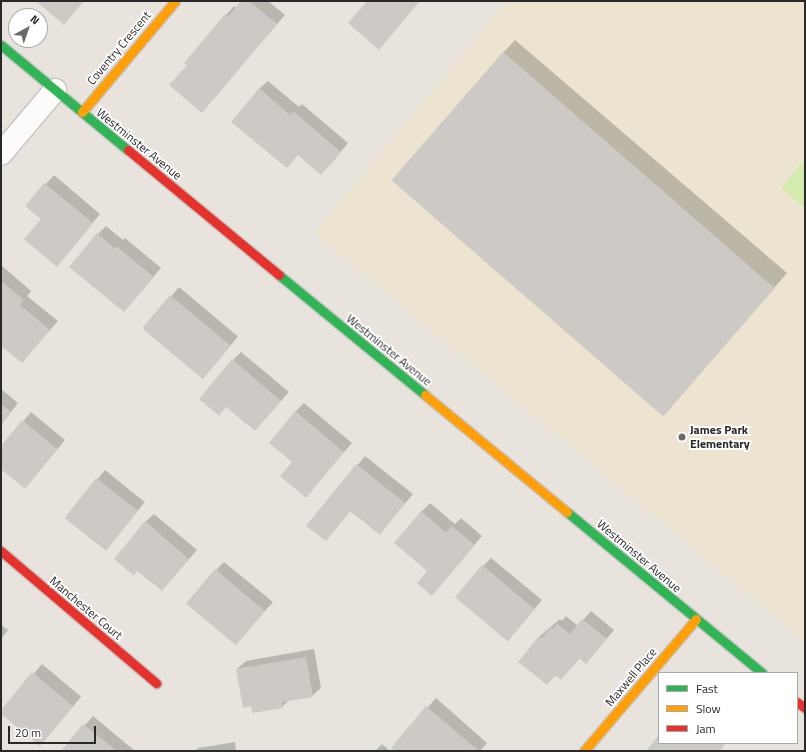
<!DOCTYPE html>
<style>
body{margin:0}
#map{position:relative;width:806px;height:752px;overflow:hidden;background:#e8e4dd;font-family:"Titillium Web",sans-serif}
div>[style]{position:absolute}
.education>*{inset:0;background:#ece4d0}
.pitch>*{inset:0;background:#d3ebaf}
.shadow>*{inset:0;background:#0003;transform-origin:0 0}
.building>*{inset:0;background:#cdcac5;transform-origin:0 0}
.roads{filter:drop-shadow(1px 0 #c5c3c3) drop-shadow(-1px 0 #c5c3c3) drop-shadow(0 1px #c5c3c3) drop-shadow(0 -1px #c5c3c3)}
.street>*{height:22px;margin:-11px;padding:0 11px;transform-origin:11px;border-radius:11px;background:#fcfbfa}
.fast>*{height:9px;margin:-4.5px;padding:0 4.5px;transform-origin:4.5px;border-radius:4.5px;background:#30b455}
.slow>*{height:9px;margin:-4.5px;padding:0 4.5px;transform-origin:4.5px;border-radius:4.5px;background:#ff9f0a}
.jam>*{height:9px;margin:-4.5px;padding:0 4.5px;transform-origin:4.5px;border-radius:4.5px;background:#e5322d}
.dots>*{width:11px;height:11px;translate:-50% -50%;box-sizing:border-box;border:2px solid #fff;border-radius:50%}
span{translate:-50% -50%;white-space:nowrap;text-align:center;line-height:1.15;-webkit-text-stroke:3.5px #fff;paint-order:stroke}
.street-label{font-size:12px;color:#292929}
.poi-label{font-size:12px;color:#292929;font-weight:700}
.left{translate:0 -50%;text-align:left}
.frame{position:absolute;inset:0;border:2px solid #292929;pointer-events:none}
.legend{position:absolute;left:658px;top:672px;width:140px;height:72px;box-sizing:border-box;background:#fff;border:1px solid #a9a9a9;margin:0;padding:5px 7px;list-style:none;font-size:12px;color:#292929}
.legend li{display:flex;align-items:center;gap:8px;height:20px}
.legend b{width:20px;border:1px solid #a9a9a9}
.north{position:absolute;left:8px;top:8px;width:40px;height:40px;box-sizing:border-box;background:#fff;border:1px solid #a9a9a9;border-radius:50%;rotate:40deg;font-size:11px;font-weight:700;line-height:16px;text-align:center;color:#292929}
.north::after{content:'';display:block;margin:auto;width:14px;height:18px;background:#6c6a68;clip-path:polygon(50% 0,100% 100%,50% 72%,0 100%)}
.scale{position:absolute;left:8px;top:726px;width:88px;height:18px;box-sizing:border-box;border:2px solid #292929;border-top:0;padding-left:5px;font-size:12px;line-height:14px;white-space:nowrap;color:#292929;-webkit-text-stroke:3px #fff;paint-order:stroke}
</style>
<div id="map">
<div class="education">
<div style="clip-path:polygon(507px 1px,805px 1px,805px 642px,314px 233px)"></div>
</div>
<div class="pitch">
<div style="clip-path:polygon(805px 159px,805px 208px,781px 188px)"></div>
</div>
<div class="shadow">
<div style="clip-path:polygon(243px 1px,268px 1px,285px 15px,202px 111px,188px 65px,186px 62px,226px 15px,234px 6px,236px 8px)"></div>
<div style="clip-path:polygon(515px 40px,787px 273px,665px 414px,503px 53px)"></div>
<div style="clip-path:polygon(268px 81px,299px 107px,302px 104px,348px 143px,330px 165px,298px 154px,259px 89px)"></div>
<div style="clip-path:polygon(54px 175px,100px 214px,65px 257px,42px 219px,26px 206px)"></div>
<div style="clip-path:polygon(106px 226px,123px 240px,125px 238px,161px 268px,124px 311px,98px 234px)"></div>
<div style="clip-path:polygon(1px 265px,31px 291px,27px 296px,58px 321px,22px 362px,1px 344px)"></div>
<div style="left:179px;top:287px;width:77px;height:55px;rotate:40deg"></div>
<div style="clip-path:polygon(241px 352px,289px 392px,255px 430px,227px 406px,219px 414px,233px 360px)"></div>
<div style="clip-path:polygon(1px 389px,18px 403px,1px 425px)"></div>
<div style="clip-path:polygon(304px 403px,352px 443px,306px 496px,293px 462px,295px 412px)"></div>
<div style="clip-path:polygon(31px 412px,65px 440px,25px 488px,1px 468px,1px 448px)"></div>
<div style="clip-path:polygon(365px 456px,413px 494px,380px 533px,351px 510px,325px 540px,307px 526px)"></div>
<div style="left:105px;top:470px;width:51px;height:62px;rotate:39deg"></div>
<div style="clip-path:polygon(430px 503px,455px 524px,461px 518px,482px 536px,432px 594px,421px 512px)"></div>
<div style="clip-path:polygon(154px 514px,197px 550px,162px 590px,145px 522px)"></div>
<div style="clip-path:polygon(491px 558px,542px 600px,508px 640px,483px 566px)"></div>
<div style="clip-path:polygon(224px 562px,273px 602px,236px 644px,216px 570px)"></div>
<div style="clip-path:polygon(591px 611px,614px 630px,586px 663px,580px 658px,561px 679px,555px 675px,520px 662px,540px 636px,560px 619px,562px 621px,566px 616px,578px 626px)"></div>
<div style="clip-path:polygon(1px 625px,8px 630px,1px 639px)"></div>
<div style="clip-path:polygon(314px 649px,321px 688px,312px 696px,289px 700px,282px 707px,237px 669px,246px 661px)"></div>
<div style="left:42px;top:664px;width:51px;height:63px;rotate:40deg"></div>
<div style="clip-path:polygon(436px 698px,487px 743px,480px 751px,396px 751px,392px 748px)"></div>
<div style="clip-path:polygon(93px 716px,135px 751px,63px 751px)"></div>
<div style="clip-path:polygon(235px 742px,236px 751px,195px 751px,198px 748px)"></div>
<div style="clip-path:polygon(382px 744px,390px 751px,375px 751px)"></div>
</div>
<div class="building">
<div style="clip-path:polygon(36px 1px,84px 1px,64px 25px)"></div>
<div style="clip-path:polygon(241px 1px,249px 1px,277px 24px,202px 113px,169px 85px,187px 65px,184px 63px,225px 14px,228px 17px)"></div>
<div style="clip-path:polygon(367px 1px,420px 1px,379px 50px,348px 23px)"></div>
<div style="left:503px;top:52px;width:360px;height:170px;rotate:41deg"></div>
<div style="clip-path:polygon(259px 88px,290px 115px,293px 111px,341px 152px,321px 175px,298px 155px,287px 168px,231px 122px)"></div>
<div style="clip-path:polygon(44px 183px,93px 223px,57px 267px,24px 239px,41px 219px,25px 206px)"></div>
<div style="clip-path:polygon(97px 233px,114px 248px,116px 246px,154px 277px,124px 312px,69px 267px)"></div>
<div style="clip-path:polygon(1px 281px,24px 300px,20px 305px,50px 330px,22px 363px,1px 346px)"></div>
<div style="left:170px;top:295px;width:79px;height:43px;rotate:40deg"></div>
<div style="clip-path:polygon(232px 359px,281px 401px,255px 431px,226px 407px,219px 416px,199px 399px)"></div>
<div style="clip-path:polygon(1px 404px,11px 412px,1px 424px)"></div>
<div style="clip-path:polygon(295px 411px,344px 452px,306px 498px,280px 476px,292px 462px,269px 443px)"></div>
<div style="clip-path:polygon(22px 420px,57px 449px,25px 489px,1px 469px,1px 446px)"></div>
<div style="clip-path:polygon(356px 464px,405px 503px,380px 535px,350px 511px,326px 541px,306px 526px)"></div>
<div style="left:96px;top:478px;width:53px;height:51px;rotate:38deg"></div>
<div style="clip-path:polygon(421px 511px,446px 533px,452px 526px,475px 545px,432px 596px,417px 583px,427px 571px,394px 543px)"></div>
<div style="clip-path:polygon(145px 521px,189px 559px,162px 591px,137px 571px,134px 576px,114px 559px)"></div>
<div style="left:482px;top:565px;width:69px;height:42px;rotate:40deg"></div>
<div style="left:215px;top:569px;width:65px;height:45px;rotate:40deg"></div>
<div style="clip-path:polygon(582px 619px,607px 639px,586px 664px,579px 658px,561px 680px,555px 676px,547px 685px,518px 662px,539px 636px,542px 638px,551px 627px,553px 629px,557px 624px,570px 634px)"></div>
<div style="clip-path:polygon(306px 657px,313px 697px,282px 702px,283px 708px,252px 713px,251px 706px,243px 708px,236px 669px)"></div>
<div style="clip-path:polygon(32px 672px,73px 706px,40px 746px,1px 714px,1px 710px)"></div>
<div style="clip-path:polygon(426px 706px,479px 751px,395px 751px,391px 748px)"></div>
<div style="clip-path:polygon(83px 724px,117px 751px,61px 751px)"></div>
<div style="clip-path:polygon(659px 735px,659px 743px,726px 743px,720px 751px,646px 751px)"></div>
</div>
<div class="roads">
<div class="street">
<div style="left:1px;top:154px;width:84px;rotate:-49.8deg"></div>
</div>
<div class="fast">
<div style="left:1px;top:45px;width:165px;rotate:39.6deg"></div>
<div style="left:279px;top:275px;width:189px;rotate:39.4deg"></div>
<div style="left:567px;top:512px;width:253px;rotate:39.5deg"></div>
</div>
<div class="slow">
<div style="left:82px;top:112px;width:145px;rotate:-50deg"></div>
<div style="left:425px;top:395px;width:184px;rotate:39.5deg"></div>
<div style="left:584px;top:751px;width:173px;rotate:-49.7deg"></div>
</div>
<div class="jam">
<div style="left:128px;top:150px;width:196px;rotate:39.6deg"></div>
<div style="left:1px;top:551px;width:204px;rotate:40.4deg"></div>
<div style="left:797px;top:702px;width:10px;rotate:37deg"></div>
</div>
</div>
<div class="dots">
<div style="left:682px;top:437px;background:#6c6a68"></div>
</div>
<div class="street-label">
<span style="left:119px;top:48px;rotate:-50deg">Coventry Crescent</span>
<span style="left:139px;top:144px;rotate:39deg">Westminster Avenue</span>
<span style="left:389px;top:350px;rotate:39deg">Westminster Avenue</span>
<span style="left:639px;top:556px;rotate:40deg">Westminster Avenue</span>
<span style="left:86px;top:608px;rotate:40deg">Manchester Court</span>
<span style="left:631px;top:677px;rotate:-50deg">Maxwell Place</span>
</div>
<div class="poi-label">
<span class="left" style="left:690px;top:437px">James Park<br>Elementary</span>
</div>
<div class="frame"></div>
<ul class="legend">
<li><b style="height:5px;background:#30b455"></b>Fast</li>
<li><b style="height:5px;background:#ff9f0a"></b>Slow</li>
<li><b style="height:5px;background:#e5322d"></b>Jam</li>
</ul>
<div class="north">N</div>
<div class="scale">20 m</div>
</div>
